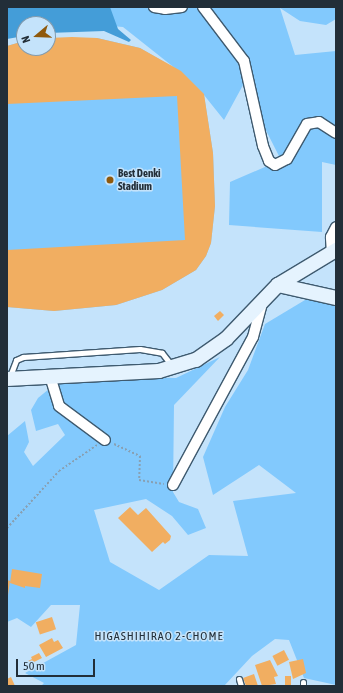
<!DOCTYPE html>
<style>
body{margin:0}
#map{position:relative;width:343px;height:693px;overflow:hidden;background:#c4e3fb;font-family:"Asap Condensed",sans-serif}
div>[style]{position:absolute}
.green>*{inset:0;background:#82c9fd}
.water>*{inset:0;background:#449dd8}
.building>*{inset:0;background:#f1ae61;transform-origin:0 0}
.path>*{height:2px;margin-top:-1px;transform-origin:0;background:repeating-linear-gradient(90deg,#88a0b3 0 2px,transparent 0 4px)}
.roads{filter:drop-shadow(1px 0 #3e5a6f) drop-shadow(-1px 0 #3e5a6f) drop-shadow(0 1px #3e5a6f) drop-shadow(0 -1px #3e5a6f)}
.lane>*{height:5px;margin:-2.5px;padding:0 2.5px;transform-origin:2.5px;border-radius:2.5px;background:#fff}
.street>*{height:10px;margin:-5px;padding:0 5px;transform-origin:5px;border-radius:5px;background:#fff}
.secondary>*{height:14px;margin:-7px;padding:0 7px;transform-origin:7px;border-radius:7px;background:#e5f3fe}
.dots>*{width:11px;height:11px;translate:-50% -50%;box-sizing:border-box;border:2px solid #c4e3fb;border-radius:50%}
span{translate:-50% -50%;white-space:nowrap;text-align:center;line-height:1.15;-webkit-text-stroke:3px #c4e3fb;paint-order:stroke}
.poi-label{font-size:11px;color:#222e38;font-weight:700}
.left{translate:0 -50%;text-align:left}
.neighbourhood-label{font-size:12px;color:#222e38;letter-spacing:1px}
.frame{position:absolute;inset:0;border:8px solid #222e38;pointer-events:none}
.north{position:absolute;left:16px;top:16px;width:40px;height:40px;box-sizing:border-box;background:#c4e3fb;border:1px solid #839bad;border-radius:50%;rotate:251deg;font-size:11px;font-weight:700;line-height:16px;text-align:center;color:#222e38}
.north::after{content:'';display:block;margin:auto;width:14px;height:18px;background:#8f590c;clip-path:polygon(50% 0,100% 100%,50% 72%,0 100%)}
.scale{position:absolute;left:16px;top:659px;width:79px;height:18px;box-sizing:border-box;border:2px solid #222e38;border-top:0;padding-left:5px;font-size:12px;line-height:14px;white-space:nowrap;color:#222e38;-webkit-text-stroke:3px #c4e3fb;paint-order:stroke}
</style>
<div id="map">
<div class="green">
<div style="clip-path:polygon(105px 7px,336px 7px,336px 19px,326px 25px,300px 21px,280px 8px,295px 55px,336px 51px,336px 165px,322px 162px,322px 232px,229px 225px,230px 182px,281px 160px,243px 85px,224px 120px,204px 95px,213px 153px,215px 206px,211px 243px,206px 256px,196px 270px,162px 290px,116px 305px,54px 311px,7px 307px,7px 46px,24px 41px,24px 48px,48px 48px,48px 38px,97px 38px,140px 48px,176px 69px,123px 27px,111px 26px)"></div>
<div style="clip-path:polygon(310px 297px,336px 304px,336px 685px,304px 678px,289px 640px,275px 639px,252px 656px,224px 686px,41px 686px,44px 683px,25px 673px,76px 645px,80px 605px,51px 605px,31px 627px,17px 618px,7px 622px,7px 436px,25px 421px,29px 442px,24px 452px,33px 466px,65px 435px,58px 424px,36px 431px,31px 410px,38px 398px,49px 389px,63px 382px,75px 380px,88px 383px,117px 377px,176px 378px,220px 357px,174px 405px,173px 492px,179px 502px,198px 509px,206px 528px,188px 535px,172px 516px,146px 499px,94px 510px,110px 562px,159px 590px,209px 555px,248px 556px,233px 501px,296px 493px,259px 465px,213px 495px,203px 457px,225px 407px,248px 370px,265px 324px)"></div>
</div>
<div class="water">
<div style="clip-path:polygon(7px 7px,110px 7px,118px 29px,131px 40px,129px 42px,104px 31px,48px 33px,48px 24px,24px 24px,24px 36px,7px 39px)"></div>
</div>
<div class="building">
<div style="clip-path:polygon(72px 37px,97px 38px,140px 48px,181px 71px,204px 94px,213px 153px,215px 206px,211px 243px,206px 256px,196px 270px,162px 290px,116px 305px,54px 311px,7px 307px,7px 250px,185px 240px,177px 96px,7px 104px,7px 46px,24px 41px,24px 48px,48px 48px,48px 38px)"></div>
<div style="clip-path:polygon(220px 311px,224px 315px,218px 321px,214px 316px)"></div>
<div style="clip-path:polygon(130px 507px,138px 515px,146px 508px,171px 536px,170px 540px,165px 544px,163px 542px,152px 552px,118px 518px)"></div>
<div style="clip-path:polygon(12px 569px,42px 574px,40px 588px,25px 586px,25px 588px,10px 583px)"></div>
<div style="clip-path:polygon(7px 580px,10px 581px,8px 595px,7px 595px)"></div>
<div style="left:52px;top:617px;width:13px;height:17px;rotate:72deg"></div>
<div style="clip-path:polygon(52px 638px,54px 642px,58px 640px,63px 648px,46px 657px,39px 645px)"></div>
<div style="left:284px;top:650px;width:11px;height:13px;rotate:63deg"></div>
<div style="clip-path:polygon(39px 653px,42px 658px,30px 664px,28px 661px,32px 659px,31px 657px)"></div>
<div style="clip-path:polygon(303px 659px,306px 673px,293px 679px,289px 662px)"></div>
<div style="clip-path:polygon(270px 660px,278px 676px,274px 677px,276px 684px,262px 686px,255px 665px)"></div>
<div style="clip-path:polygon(254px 674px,258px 686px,246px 686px,243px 678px)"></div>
<div style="left:285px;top:676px;width:6px;height:9px"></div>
<div style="clip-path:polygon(11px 677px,15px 686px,7px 686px,7px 679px)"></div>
</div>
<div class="path">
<div style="left:114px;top:444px;width:29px;rotate:25deg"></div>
<div style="left:140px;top:456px;width:24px;rotate:92deg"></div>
<div style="left:139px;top:480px;width:25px;rotate:9deg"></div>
<div style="left:7px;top:528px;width:77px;rotate:-47.6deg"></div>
<div style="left:59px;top:471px;width:46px;rotate:-34.4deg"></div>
</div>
<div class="roads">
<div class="lane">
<div style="left:10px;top:376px;width:17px;rotate:-69deg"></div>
<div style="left:16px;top:360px;width:8px;rotate:-23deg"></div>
<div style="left:23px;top:357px;width:117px;rotate:-3.9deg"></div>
<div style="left:140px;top:349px;width:22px;rotate:10deg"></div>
<div style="left:162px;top:353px;width:16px;rotate:52deg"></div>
<div style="left:239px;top:679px;width:7px;rotate:74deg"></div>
<div style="left:303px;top:686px;width:4px;rotate:-90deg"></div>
</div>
<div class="street">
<div style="left:154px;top:7px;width:11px;rotate:10deg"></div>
<div style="left:165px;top:9px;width:17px;rotate:-7deg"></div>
<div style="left:203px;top:7px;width:68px;rotate:52.8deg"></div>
<div style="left:244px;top:61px;width:87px;rotate:77.4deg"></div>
<div style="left:263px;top:146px;width:16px;rotate:68deg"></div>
<div style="left:269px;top:161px;width:7px;rotate:34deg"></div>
<div style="left:275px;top:165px;width:13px;rotate:-27deg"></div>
<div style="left:287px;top:159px;width:40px;rotate:-60.3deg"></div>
<div style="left:307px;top:124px;width:12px;rotate:-9deg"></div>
<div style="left:319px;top:122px;width:20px;rotate:33deg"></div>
<div style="left:332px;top:253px;width:16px;rotate:-94deg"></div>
<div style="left:331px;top:237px;width:11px;rotate:-63deg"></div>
<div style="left:50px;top:376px;width:31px;rotate:73deg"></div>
<div style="left:59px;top:406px;width:57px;rotate:36.5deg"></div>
<div style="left:173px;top:485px;width:168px;rotate:-61.6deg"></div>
<div style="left:253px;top:337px;width:35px;rotate:-75deg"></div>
</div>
<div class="secondary">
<div style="left:278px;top:285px;width:59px;rotate:12.6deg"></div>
<div style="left:7px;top:379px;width:152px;rotate:-3deg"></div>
<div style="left:159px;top:371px;width:39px;rotate:-17deg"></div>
<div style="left:196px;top:360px;width:37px;rotate:-35deg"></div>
<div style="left:226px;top:339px;width:75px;rotate:-46.1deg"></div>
<div style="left:278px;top:285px;width:68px;rotate:-31.1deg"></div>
</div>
</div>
<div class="dots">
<div style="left:110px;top:180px;background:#8f590c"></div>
</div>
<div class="poi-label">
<span class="left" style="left:118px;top:180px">Best Denki<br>Stadium</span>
</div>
<div class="neighbourhood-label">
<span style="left:159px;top:637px">HIGASHIHIRAO 2-CHOME</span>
</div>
<div class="frame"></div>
<div class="north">N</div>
<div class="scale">50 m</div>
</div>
